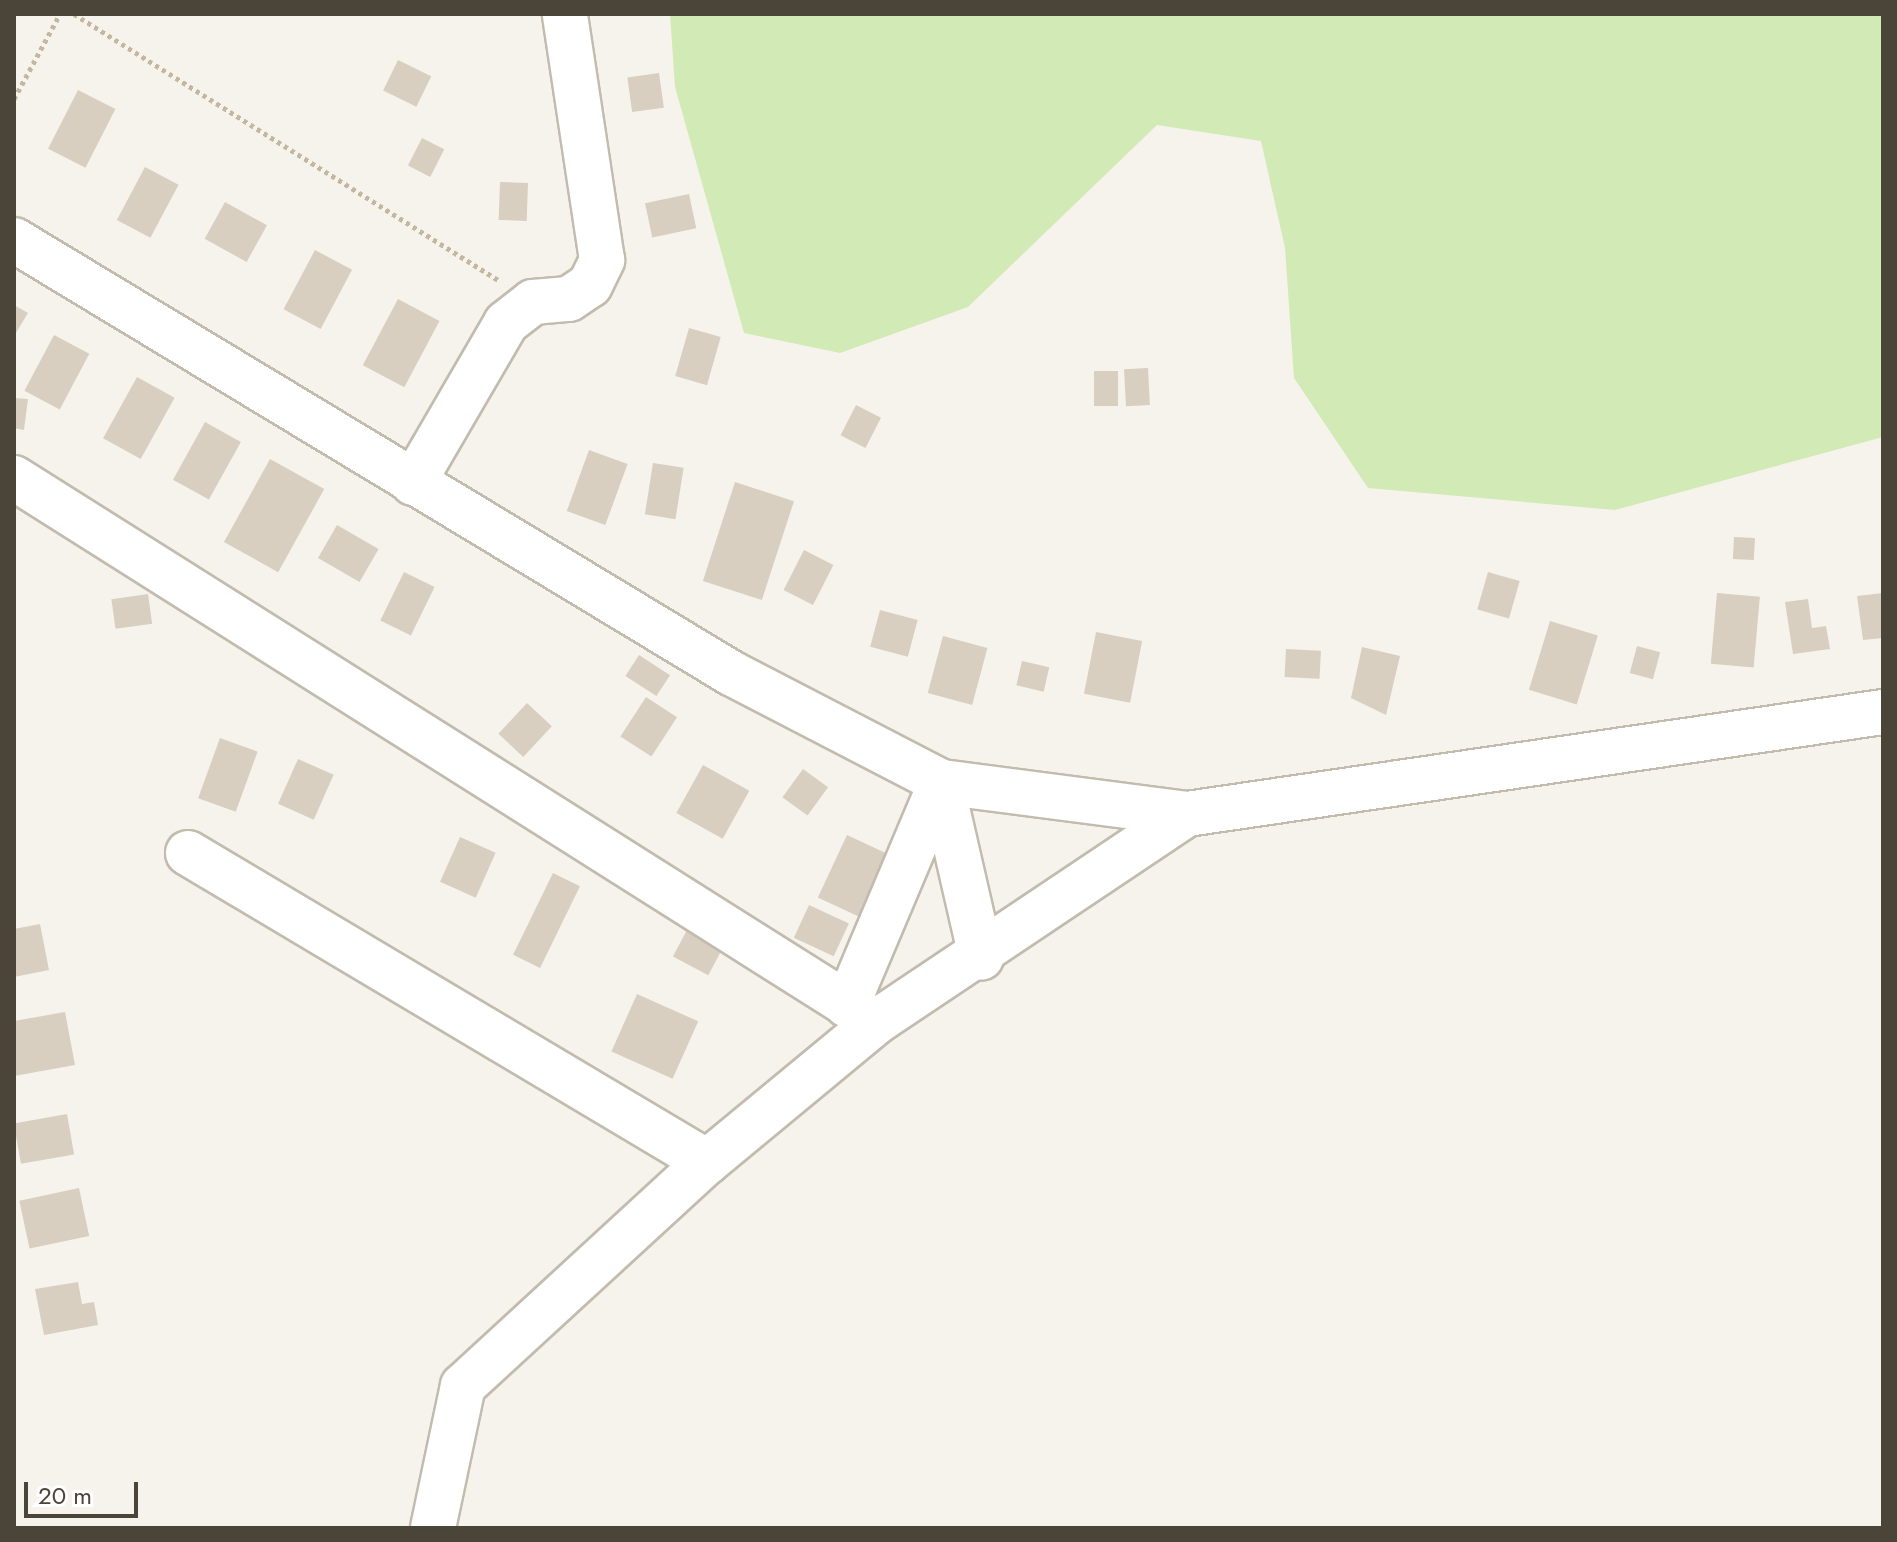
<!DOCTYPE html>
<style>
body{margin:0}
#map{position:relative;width:1897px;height:1542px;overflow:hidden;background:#f6f3ec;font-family:Jost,sans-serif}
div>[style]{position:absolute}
.green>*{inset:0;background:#d2eab5}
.building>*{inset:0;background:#d8cfc1;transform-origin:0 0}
.path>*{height:5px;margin-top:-2.5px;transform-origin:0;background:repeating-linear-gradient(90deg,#c4b79f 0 4px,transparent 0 8px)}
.roads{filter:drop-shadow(2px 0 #c2bbae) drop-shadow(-2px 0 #c2bbae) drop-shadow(0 2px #c2bbae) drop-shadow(0 -2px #c2bbae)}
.street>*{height:44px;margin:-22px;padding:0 22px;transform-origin:22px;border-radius:22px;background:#fff}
span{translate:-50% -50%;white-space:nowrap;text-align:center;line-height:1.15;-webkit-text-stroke:6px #fff;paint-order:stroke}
.frame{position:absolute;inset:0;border:16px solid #4b4439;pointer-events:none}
.scale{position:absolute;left:24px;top:1482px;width:114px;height:36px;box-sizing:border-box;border:4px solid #4b4439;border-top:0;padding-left:10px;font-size:24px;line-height:28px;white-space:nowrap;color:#4b4439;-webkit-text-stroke:6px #fff;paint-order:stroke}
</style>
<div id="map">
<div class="green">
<div style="clip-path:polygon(670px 14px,1883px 14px,1883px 437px,1615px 510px,1368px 488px,1294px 378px,1285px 248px,1261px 141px,1157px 125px,968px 307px,840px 353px,744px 333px,675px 87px)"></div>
</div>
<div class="building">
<div style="left:398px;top:60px;width:37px;height:34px;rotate:26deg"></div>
<div style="left:659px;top:73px;width:35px;height:32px;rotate:82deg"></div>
<div style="left:78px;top:90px;width:42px;height:66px;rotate:27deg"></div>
<div style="left:422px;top:138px;width:25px;height:31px;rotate:27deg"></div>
<div style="left:145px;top:167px;width:38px;height:60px;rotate:28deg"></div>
<div style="left:500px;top:182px;width:28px;height:38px;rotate:2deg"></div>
<div style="left:689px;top:194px;width:35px;height:45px;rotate:78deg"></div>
<div style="left:225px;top:202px;width:48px;height:42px;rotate:29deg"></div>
<div style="left:315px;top:250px;width:42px;height:67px;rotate:28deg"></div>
<div style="left:398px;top:299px;width:47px;height:75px;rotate:28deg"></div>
<div style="clip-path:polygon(14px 305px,28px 313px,14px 336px)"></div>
<div style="left:689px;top:328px;width:33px;height:50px;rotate:16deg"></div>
<div style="left:54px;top:335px;width:40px;height:63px;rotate:28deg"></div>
<div style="left:1148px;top:368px;width:37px;height:24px;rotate:87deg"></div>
<div style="left:1094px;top:371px;width:24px;height:35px"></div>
<div style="left:137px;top:377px;width:43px;height:70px;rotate:29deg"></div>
<div style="clip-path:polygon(14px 398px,28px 399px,24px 430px,14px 428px)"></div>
<div style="left:856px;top:405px;width:28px;height:34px;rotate:27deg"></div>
<div style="left:205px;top:422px;width:41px;height:66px;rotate:29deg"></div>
<div style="left:589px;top:450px;width:41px;height:65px;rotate:20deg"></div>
<div style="left:270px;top:459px;width:62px;height:95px;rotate:29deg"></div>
<div style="left:653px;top:463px;width:31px;height:52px;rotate:9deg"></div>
<div style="left:735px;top:482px;width:62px;height:104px;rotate:18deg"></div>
<div style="left:337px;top:525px;width:48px;height:38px;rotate:30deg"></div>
<div style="left:1734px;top:537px;width:21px;height:22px;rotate:3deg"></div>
<div style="left:804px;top:550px;width:33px;height:45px;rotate:27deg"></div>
<div style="left:404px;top:572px;width:34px;height:54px;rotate:26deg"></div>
<div style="left:1488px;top:572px;width:33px;height:39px;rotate:16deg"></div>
<div style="left:1717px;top:593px;width:43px;height:71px;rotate:5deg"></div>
<div style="clip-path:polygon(1883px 593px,1883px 638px,1863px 640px,1857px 596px)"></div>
<div style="left:148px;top:594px;width:30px;height:37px;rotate:82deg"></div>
<div style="clip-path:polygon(1808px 599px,1812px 628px,1826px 626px,1830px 649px,1793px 654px,1785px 602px)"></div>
<div style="left:880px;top:610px;width:39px;height:38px;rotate:15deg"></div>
<div style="left:1550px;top:621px;width:50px;height:72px;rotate:17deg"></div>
<div style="left:1096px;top:632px;width:47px;height:63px;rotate:11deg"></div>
<div style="left:943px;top:636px;width:46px;height:59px;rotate:15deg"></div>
<div style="left:1637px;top:646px;width:24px;height:28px;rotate:15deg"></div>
<div style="clip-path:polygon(1362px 647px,1400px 656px,1386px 715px,1351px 698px)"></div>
<div style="left:1286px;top:649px;width:35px;height:28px;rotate:3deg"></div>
<div style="left:639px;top:655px;width:37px;height:25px;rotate:33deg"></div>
<div style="left:1022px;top:661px;width:28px;height:25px;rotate:13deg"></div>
<div style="left:646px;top:697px;width:37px;height:47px;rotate:33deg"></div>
<div style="left:527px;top:703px;width:34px;height:42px;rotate:43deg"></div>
<div style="left:220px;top:738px;width:40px;height:64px;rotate:20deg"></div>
<div style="left:298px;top:759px;width:39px;height:49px;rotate:24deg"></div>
<div style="left:703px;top:765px;width:53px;height:55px;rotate:29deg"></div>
<div style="left:803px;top:769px;width:31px;height:35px;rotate:36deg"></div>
<div style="left:847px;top:835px;width:45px;height:69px;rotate:25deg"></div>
<div style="left:460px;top:837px;width:39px;height:49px;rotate:24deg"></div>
<div style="left:553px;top:873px;width:30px;height:91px;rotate:26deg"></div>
<div style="left:809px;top:905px;width:44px;height:36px;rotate:25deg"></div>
<div style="clip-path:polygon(40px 924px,49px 970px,14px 977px,14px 929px)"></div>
<div style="left:687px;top:930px;width:40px;height:30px;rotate:28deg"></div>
<div style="left:637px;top:994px;width:67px;height:63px;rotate:24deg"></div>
<div style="clip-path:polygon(65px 1012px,75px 1065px,14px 1076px,14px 1021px)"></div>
<div style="left:67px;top:1114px;width:41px;height:54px;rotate:80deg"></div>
<div style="left:79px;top:1188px;width:49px;height:61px;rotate:78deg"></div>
<div style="clip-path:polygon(78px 1282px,82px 1304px,94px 1302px,98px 1325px,44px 1335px,35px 1289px)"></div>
</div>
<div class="path">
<div style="left:74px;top:14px;width:501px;rotate:32.1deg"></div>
<div style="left:14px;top:99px;width:97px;rotate:-61.6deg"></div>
</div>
<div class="roads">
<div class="street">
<div style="left:14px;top:240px;width:838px;rotate:31.13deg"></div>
<div style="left:731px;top:673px;width:237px;rotate:27.4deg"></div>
<div style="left:941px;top:782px;width:248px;rotate:7.4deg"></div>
<div style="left:1187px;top:814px;width:703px;rotate:-8.34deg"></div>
<div style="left:14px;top:478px;width:1019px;rotate:32.26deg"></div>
<div style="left:413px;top:483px;width:185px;rotate:-59.8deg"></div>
<div style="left:506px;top:323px;width:34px;rotate:-38deg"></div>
<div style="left:533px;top:302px;width:36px;rotate:-5deg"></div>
<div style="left:569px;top:299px;width:25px;rotate:-34deg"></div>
<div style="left:590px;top:285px;width:28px;rotate:-64deg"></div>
<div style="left:602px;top:260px;width:249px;rotate:-98.6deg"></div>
<div style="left:941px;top:782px;width:180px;rotate:77.1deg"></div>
<div style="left:188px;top:853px;width:604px;rotate:30.77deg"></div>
<div style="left:847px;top:1005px;width:242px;rotate:-67.1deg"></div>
<div style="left:433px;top:1528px;width:145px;rotate:-78.1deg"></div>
<div style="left:463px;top:1386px;width:331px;rotate:-42.6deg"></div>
<div style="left:707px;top:1162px;width:219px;rotate:-39.6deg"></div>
<div style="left:876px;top:1022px;width:374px;rotate:-33.8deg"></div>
</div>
</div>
<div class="frame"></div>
<div class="scale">20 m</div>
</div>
